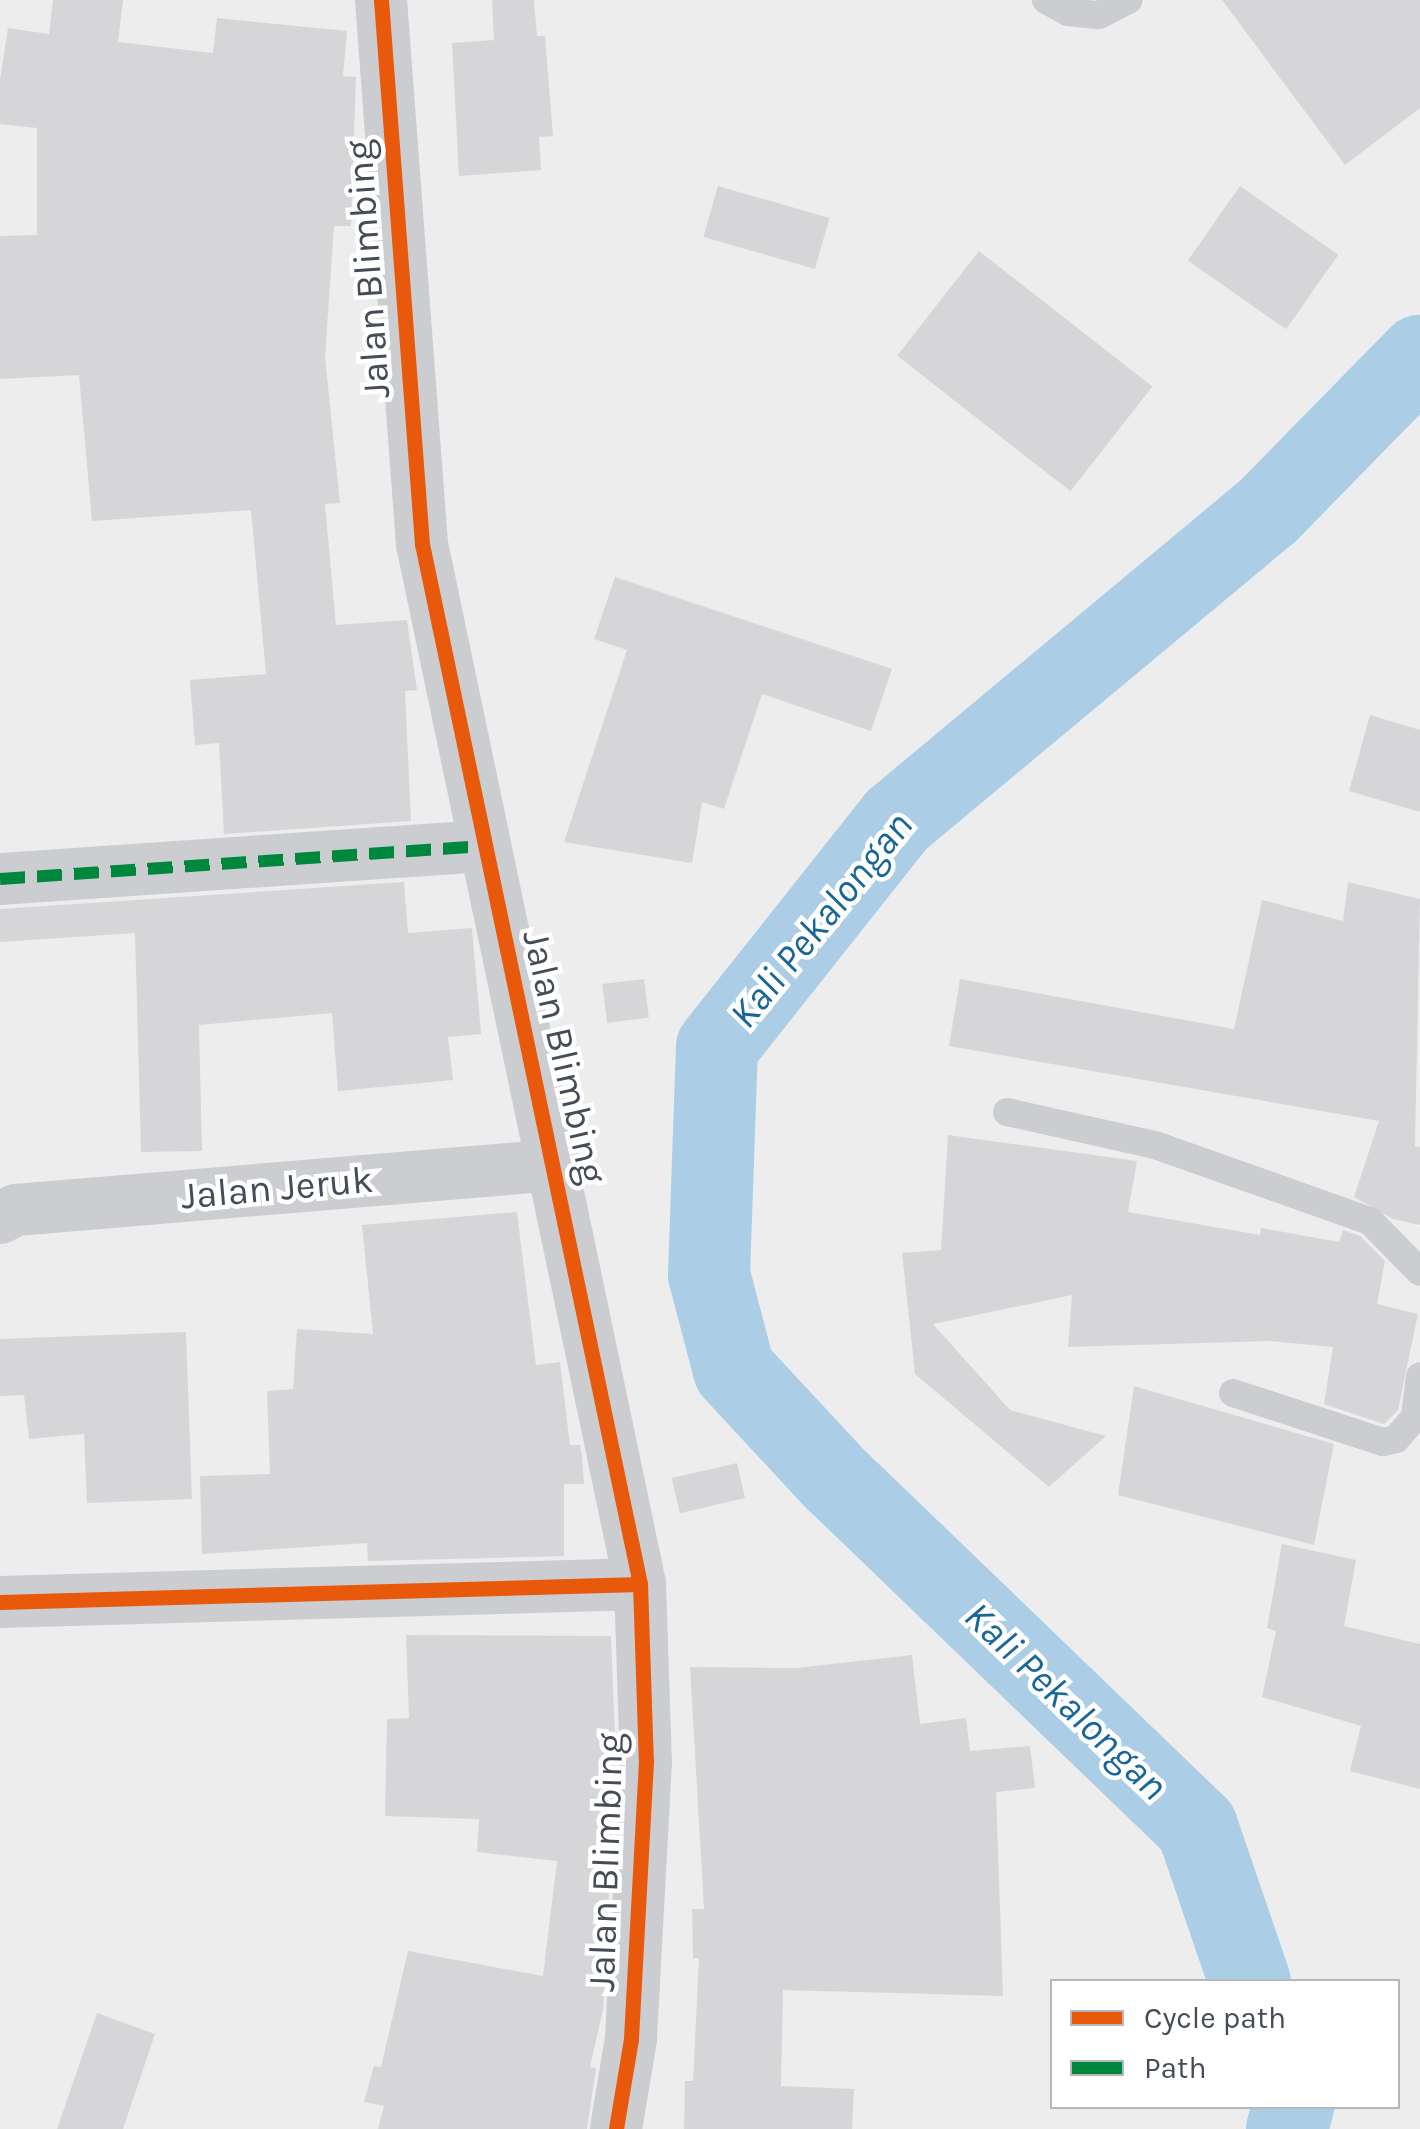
<!DOCTYPE html>
<style>
body{margin:0}
#map{position:relative;width:1420px;height:2129px;overflow:hidden;background:#eeeded;font-family:Karla,sans-serif}
div>[style]{position:absolute}
.river>*{height:82px;margin:-41px;padding:0 41px;transform-origin:41px;border-radius:41px;background:#abcee6}
.building>*{inset:0;background:#d6d6d9;transform-origin:0 0}
.service>*{height:28px;margin:-14px;padding:0 14px;transform-origin:14px;border-radius:14px;background:#cbcdd0}
.minor>*{height:52px;margin:-26px;padding:0 26px;transform-origin:26px;border-radius:26px;background:#cbcdd0}
.quiet>*{height:12px;margin-top:-6px;transform-origin:0;background:repeating-linear-gradient(90deg,#00873e 0 25px,transparent 0 37px)}
.cycleway>*{height:15px;margin:-7.5px;padding:0 7.5px;transform-origin:7.5px;border-radius:7.5px;background:#e8590c}
span{translate:-50% -50%;white-space:nowrap;text-align:center;line-height:1.15;-webkit-text-stroke:9px #fff;paint-order:stroke}
.street-label{font-size:38px;color:#464c57}
.water-label{font-size:40px;color:#196698;font-style:italic}
.legend{position:absolute;left:1050px;top:1979px;width:350px;height:130px;box-sizing:border-box;background:#fff;border:2px solid #b5b7bc;margin:0;padding:12px 18px;list-style:none;font-size:30px;color:#464c57}
.legend li{display:flex;align-items:center;gap:20px;height:50px}
.legend b{width:50px;border:2px solid #b5b7bc}
</style>
<div id="map">
<div class="river">
<div style="left:1250px;top:1982px;width:164px;rotate:-108.9deg"></div>
<div style="left:1197px;top:1827px;width:499px;rotate:-136.1deg"></div>
<div style="left:837px;top:1481px;width:151px;rotate:-132.9deg"></div>
<div style="left:734px;top:1370px;width:98px;rotate:-104.7deg"></div>
<div style="left:709px;top:1275px;width:228px;rotate:-88deg"></div>
<div style="left:717px;top:1047px;width:290px;rotate:-51.6deg"></div>
<div style="left:897px;top:820px;width:480px;rotate:-39.8deg"></div>
<div style="left:1266px;top:513px;width:220px;rotate:-45.6deg"></div>
<div style="left:1287px;top:2129px;width:24px;rotate:-75deg"></div>
</div>
<div class="building">
<div style="clip-path:polygon(53px 0,123px 0,118px 42px,213px 53px,217px 18px,347px 31px,343px 76px,356px 77px,351px 226px,334px 226px,325px 357px,340px 503px,325px 504px,336px 625px,407px 620px,417px 690px,405px 691px,411px 821px,224px 834px,219px 743px,195px 745px,190px 680px,266px 674px,251px 510px,92px 521px,79px 375px,0 379px,0 236px,37px 235px,37px 128px,0 124px,0 80px,8px 28px,49px 34px)"></div>
<div style="clip-path:polygon(492px 0,534px 0,537px 36px,545px 36px,553px 136px,539px 137px,541px 170px,459px 176px,452px 43px,494px 40px)"></div>
<div style="clip-path:polygon(1222px 0,1420px 0,1420px 108px,1345px 165px)"></div>
<div style="left:718px;top:186px;width:116px;height:53px;rotate:16deg"></div>
<div style="left:1240px;top:186px;width:120px;height:91px;rotate:35deg"></div>
<div style="left:979px;top:251px;width:220px;height:133px;rotate:38deg"></div>
<div style="clip-path:polygon(615px 577px,892px 669px,871px 731px,762px 694px,724px 809px,702px 802px,692px 863px,564px 842px,627px 650px,594px 639px)"></div>
<div style="clip-path:polygon(1370px 715px,1420px 730px,1420px 812px,1349px 791px)"></div>
<div style="clip-path:polygon(404px 882px,408px 933px,472px 928px,481px 1034px,448px 1037px,453px 1080px,338px 1091px,332px 1013px,199px 1025px,202px 1151px,141px 1152px,135px 933px,0 942px,0 909px)"></div>
<div style="clip-path:polygon(1348px 882px,1420px 899px,1415px 1146px,1420px 1147px,1420px 1225px,1393px 1219px,1354px 1197px,1379px 1121px,949px 1046px,960px 979px,1234px 1029px,1262px 900px,1343px 921px)"></div>
<div style="left:644px;top:979px;width:39px;height:42px;rotate:83deg"></div>
<div style="clip-path:polygon(948px 1135px,1137px 1161px,1128px 1212px,1260px 1235px,1261px 1228px,1339px 1242px,1343px 1230px,1360px 1236px,1385px 1261px,1377px 1304px,1418px 1314px,1398px 1410px,1384px 1424px,1324px 1404px,1333px 1347px,1270px 1341px,1068px 1347px,1072px 1295px,933px 1324px,1010px 1410px,1106px 1436px,1049px 1487px,915px 1374px,902px 1253px,941px 1250px)"></div>
<div style="clip-path:polygon(517px 1212px,536px 1365px,560px 1362px,570px 1445px,580px 1445px,582px 1456px,584px 1484px,564px 1484px,564px 1556px,368px 1561px,367px 1543px,202px 1554px,200px 1476px,270px 1474px,267px 1391px,293px 1389px,297px 1329px,373px 1334px,362px 1225px)"></div>
<div style="clip-path:polygon(186px 1332px,192px 1499px,87px 1503px,84px 1434px,29px 1439px,24px 1395px,0 1396px,0 1339px)"></div>
<div style="clip-path:polygon(1134px 1386px,1334px 1444px,1314px 1545px,1118px 1495px)"></div>
<div style="left:737px;top:1463px;width:36px;height:67px;rotate:77deg"></div>
<div style="clip-path:polygon(1282px 1544px,1356px 1560px,1344px 1626px,1420px 1644px,1420px 1789px,1350px 1771px,1361px 1726px,1262px 1697px,1276px 1631px,1267px 1628px)"></div>
<div style="clip-path:polygon(406px 1635px,611px 1636px,616px 1761px,603px 2010px,590px 2067px,596px 2068px,587px 2129px,378px 2129px,384px 2106px,364px 2102px,374px 2066px,381px 2067px,408px 1951px,543px 1976px,557px 1861px,477px 1852px,479px 1819px,385px 1816px,387px 1719px,409px 1718px)"></div>
<div style="clip-path:polygon(912px 1655px,920px 1724px,966px 1718px,970px 1751px,1030px 1746px,1035px 1788px,996px 1792px,1003px 1996px,783px 1990px,781px 2086px,854px 2089px,852px 2129px,684px 2129px,685px 2081px,693px 2081px,699px 1958px,693px 1958px,692px 1909px,704px 1909px,690px 1667px,796px 1668px)"></div>
<div style="clip-path:polygon(97px 2013px,155px 2034px,123px 2129px,57px 2129px)"></div>
</div>
<div class="service">
<div style="left:1046px;top:0;width:25px;rotate:29deg"></div>
<div style="left:1068px;top:12px;width:31px;rotate:6deg"></div>
<div style="left:1099px;top:15px;width:33px;rotate:-27deg"></div>
<div style="left:1007px;top:1112px;width:152px;rotate:12.6deg"></div>
<div style="left:1155px;top:1145px;width:228px;rotate:19.5deg"></div>
<div style="left:1370px;top:1221px;width:71px;rotate:45.6deg"></div>
<div style="left:1233px;top:1393px;width:158px;rotate:18.1deg"></div>
<div style="left:1383px;top:1442px;width:13px;rotate:-13deg"></div>
<div style="left:1396px;top:1439px;width:29px;rotate:-49deg"></div>
<div style="left:1415px;top:1417px;width:41px;rotate:-83deg"></div>
</div>
<div class="minor">
<div style="left:381px;top:0;width:546px;rotate:85.69deg"></div>
<div style="left:422px;top:544px;width:1063px;rotate:78.16deg"></div>
<div style="left:640px;top:1584px;width:177px;rotate:88.1deg"></div>
<div style="left:646px;top:1761px;width:278px;rotate:93.1deg"></div>
<div style="left:631px;top:2039px;width:91px;rotate:99.5deg"></div>
<div style="left:0;top:879px;width:485px;rotate:-3.9deg"></div>
<div style="left:0;top:1218px;width:18px;rotate:-27deg"></div>
<div style="left:16px;top:1210px;width:542px;rotate:-4.76deg"></div>
<div style="left:0;top:1602px;width:640px;rotate:-1.61deg"></div>
</div>
<div class="quiet">
<div style="left:0;top:879px;width:485px;rotate:-3.9deg"></div>
</div>
<div class="cycleway">
<div style="left:381px;top:0;width:546px;rotate:85.69deg"></div>
<div style="left:422px;top:544px;width:1063px;rotate:78.16deg"></div>
<div style="left:640px;top:1584px;width:177px;rotate:88.1deg"></div>
<div style="left:646px;top:1761px;width:278px;rotate:93.1deg"></div>
<div style="left:631px;top:2039px;width:91px;rotate:99.5deg"></div>
<div style="left:0;top:1602px;width:640px;rotate:-1.61deg"></div>
</div>
<div class="street-label">
<span style="left:368px;top:269px;rotate:-94deg">Jalan Blimbing</span>
<span style="left:564px;top:1057px;rotate:77deg">Jalan Blimbing</span>
<span style="left:277px;top:1188px;rotate:-5deg">Jalan Jeruk</span>
<span style="left:606px;top:1862px;rotate:-88deg">Jalan Blimbing</span>
</div>
<div class="water-label">
<span style="left:821px;top:920px;rotate:-51deg">Kali Pekalongan</span>
<span style="left:1066px;top:1701px;rotate:44deg">Kali Pekalongan</span>
</div>
<ul class="legend">
<li><b style="height:12px;background:#e8590c"></b>Cycle path</li>
<li><b style="height:12px;background:#00873e"></b>Path</li>
</ul>
</div>
